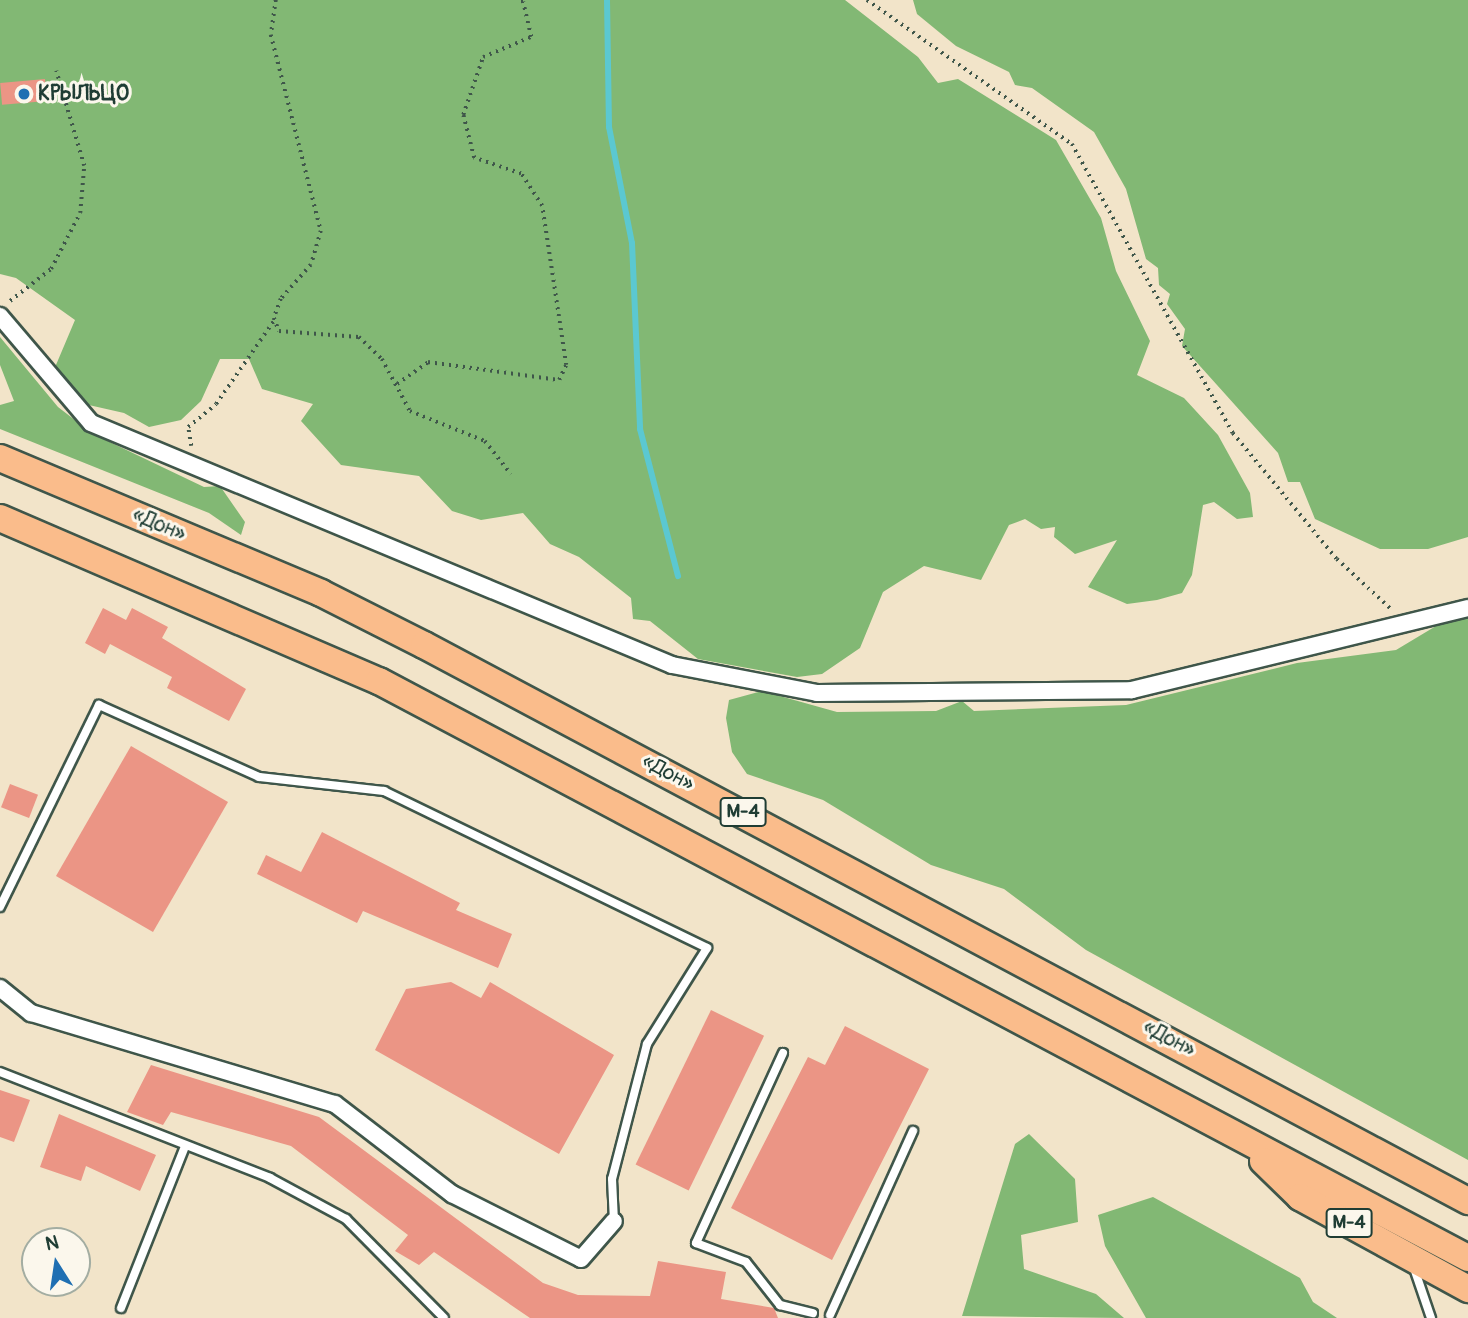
<!DOCTYPE html>
<meta charset="utf-8">
<style>
body{margin:0}
#map{position:relative;width:1468px;height:1318px;overflow:hidden;background:#f2e4c9;font-family:Pangolin,sans-serif}
div>[style]{position:absolute}
.forest>*{inset:0;background:#82b874}
.stream>*{height:6px;margin:-3px;padding:0 3px;transform-origin:3px;border-radius:3px;background:#5bc8d1}
.building>*{inset:0;background:#eb9585;transform-origin:0 0}
.path>*{height:3.5px;margin-top:-1.75px;transform-origin:0;background:repeating-linear-gradient(90deg,#3f564a 0 2px,transparent 0 7px)}
.roads{filter:drop-shadow(2px 0 #3f564a) drop-shadow(-2px 0 #3f564a) drop-shadow(0 2px #3f564a) drop-shadow(0 -2px #3f564a)}
.service>*{height:8px;margin:-4px;padding:0 4px;transform-origin:4px;border-radius:4px;background:#fff}
.minor>*{height:16px;margin:-8px;padding:0 8px;transform-origin:8px;border-radius:8px;background:#fff}
.trunk>*{height:26px;margin:-13px;padding:0 13px;transform-origin:13px;border-radius:13px;background:#fabc8b}
.dots>*{width:19px;height:19px;translate:-50% -50%;box-sizing:border-box;border:4px solid #fbf7ec;border-radius:50%}
span{translate:-50% -50%;white-space:nowrap;text-align:center;line-height:1.15;-webkit-text-stroke:6px #fbf7ec;paint-order:stroke}
.shield-label span{padding:2px 5px;background:#fbf7ec;border:2px solid;border-radius:5px;-webkit-text-stroke-width:0}
.shield-label{font-size:19px;color:#1f3d34;font-weight:700}
.poi-label{font-size:21px;color:#1f3d34;font-weight:700}
.left{translate:0 -50%;text-align:left}
.street-label{font-size:21px;color:#1f3d34}
.north{position:absolute;left:21px;top:1227px;width:70px;height:70px;box-sizing:border-box;background:#fbf7ec;border:2px solid #a3ada2;border-radius:50%;rotate:348deg;font-size:19px;font-weight:700;line-height:28px;text-align:center;color:#1f3d34}
.north::after{content:'';display:block;margin:auto;width:24px;height:32px;background:#1f6fb2;clip-path:polygon(50% 0,100% 100%,50% 72%,0 100%)}
</style>
<div id="map">
<div class="forest">
<div style="clip-path:polygon(0 0,845px 0,918px 57px,938px 83px,958px 79px,1056px 140px,1101px 218px,1116px 271px,1150px 341px,1137px 375px,1184px 398px,1218px 435px,1250px 493px,1253px 517px,1237px 519px,1214px 502px,1203px 505px,1192px 575px,1182px 593px,1157px 600px,1127px 604px,1088px 587px,1117px 540px,1075px 554px,1054px 537px,1055px 527px,1041px 529px,1025px 519px,1009px 525px,981px 580px,924px 566px,883px 592px,860px 648px,822px 674px,797px 677px,698px 659px,650px 621px,633px 619px,631px 598px,579px 557px,550px 544px,523px 513px,481px 520px,452px 511px,419px 476px,341px 465px,301px 421px,313px 404px,262px 389px,249px 359px,220px 359px,201px 401px,181px 420px,149px 427px,124px 413px,80px 403px,53px 372px,75px 320px,16px 278px,0 274px)"></div>
<div style="clip-path:polygon(913px 0,1468px 0,1468px 537px,1428px 549px,1380px 549px,1315px 519px,1300px 482px,1288px 482px,1278px 453px,1182px 346px,1185px 329px,1167px 304px,1170px 294px,1159px 285px,1158px 268px,1146px 259px,1126px 189px,1094px 132px,1032px 88px,1015px 85px,1009px 72px,956px 46px,917px 14px)"></div>
<div style="clip-path:polygon(0 337px,58px 407px,93px 434px,204px 487px,220px 486px,245px 522px,241px 535px,209px 513px,0 429px,0 405px,14px 401px,0 365px)"></div>
<div style="clip-path:polygon(1468px 616px,1468px 1160px,1086px 950px,1004px 889px,931px 865px,823px 800px,747px 774px,732px 752px,726px 718px,729px 700px,762px 691px,837px 712px,936px 711px,962px 701px,974px 711px,1126px 705px,1297px 663px,1396px 650px,1451px 617px)"></div>
<div style="clip-path:polygon(1029px 1134px,1075px 1179px,1078px 1222px,1021px 1235px,1024px 1269px,1096px 1294px,1124px 1318px,962px 1316px,1015px 1144px)"></div>
<div style="clip-path:polygon(1153px 1197px,1300px 1278px,1313px 1302px,1337px 1318px,1146px 1318px,1105px 1246px,1098px 1215px)"></div>
</div>
<div class="stream">
<div style="left:607px;top:0;width:127px;rotate:89.1deg"></div>
<div style="left:609px;top:127px;width:118px;rotate:78.8deg"></div>
<div style="left:632px;top:243px;width:186px;rotate:87.5deg"></div>
<div style="left:640px;top:429px;width:152px;rotate:75.5deg"></div>
</div>
<div class="building">
<div style="left:45px;top:79px;width:22px;height:45px;rotate:85deg"></div>
<div style="clip-path:polygon(103px 608px,126px 620px,132px 608px,168px 627px,162px 638px,246px 689px,229px 721px,167px 688px,172px 677px,110px 644px,105px 654px,85px 643px)"></div>
<div style="left:131px;top:746px;width:112px;height:150px;rotate:30deg"></div>
<div style="left:10px;top:784px;width:30px;height:25px;rotate:21deg"></div>
<div style="clip-path:polygon(322px 832px,460px 903px,456px 910px,512px 934px,498px 968px,363px 911px,357px 923px,257px 874px,266px 855px,301px 872px)"></div>
<div style="clip-path:polygon(451px 982px,481px 998px,490px 982px,614px 1055px,559px 1154px,375px 1050px,406px 989px)"></div>
<div style="left:711px;top:1010px;width:59px;height:172px;rotate:26deg"></div>
<div style="clip-path:polygon(845px 1026px,929px 1069px,832px 1260px,731px 1208px,808px 1057px,825px 1065px)"></div>
<div style="clip-path:polygon(151px 1065px,319px 1117px,543px 1283px,578px 1295px,650px 1296px,658px 1261px,726px 1272px,721px 1299px,774px 1308px,778px 1318px,530px 1318px,434px 1252px,419px 1265px,395px 1251px,408px 1235px,291px 1146px,171px 1112px,163px 1125px,127px 1112px)"></div>
<div style="clip-path:polygon(0 1090px,30px 1100px,14px 1142px,0 1137px)"></div>
<div style="clip-path:polygon(59px 1114px,156px 1155px,140px 1191px,86px 1166px,81px 1181px,40px 1167px)"></div>
</div>
<div class="path">
<div style="left:276px;top:0;width:35px;rotate:98deg"></div>
<div style="left:271px;top:35px;width:202px;rotate:75.7deg"></div>
<div style="left:321px;top:231px;width:35px;rotate:106deg"></div>
<div style="left:311px;top:265px;width:45px;rotate:131.4deg"></div>
<div style="left:281px;top:299px;width:20px;rotate:110deg"></div>
<div style="left:274px;top:318px;width:14px;rotate:69deg"></div>
<div style="left:279px;top:331px;width:80px;rotate:4.3deg"></div>
<div style="left:359px;top:337px;width:32px;rotate:44deg"></div>
<div style="left:382px;top:359px;width:59px;rotate:61.7deg"></div>
<div style="left:410px;top:411px;width:81px;rotate:21.8deg"></div>
<div style="left:485px;top:441px;width:42px;rotate:51.8deg"></div>
<div style="left:867px;top:0;width:251px;rotate:35.1deg"></div>
<div style="left:1072px;top:144px;width:331px;rotate:60.9deg"></div>
<div style="left:1233px;top:433px;width:163px;rotate:50.5deg"></div>
<div style="left:1337px;top:559px;width:75px;rotate:42.8deg"></div>
<div style="left:10px;top:301px;width:52px;rotate:-38deg"></div>
<div style="left:51px;top:269px;width:63px;rotate:-62.6deg"></div>
<div style="left:80px;top:213px;width:47px;rotate:-85.1deg"></div>
<div style="left:84px;top:166px;width:99px;rotate:-106.4deg"></div>
<div style="left:397px;top:384px;width:38px;rotate:-35deg"></div>
<div style="left:428px;top:362px;width:132px;rotate:7.8deg"></div>
<div style="left:559px;top:380px;width:17px;rotate:-65deg"></div>
<div style="left:566px;top:365px;width:161px;rotate:-98.6deg"></div>
<div style="left:542px;top:206px;width:38px;rotate:-123deg"></div>
<div style="left:521px;top:174px;width:50px;rotate:-161.2deg"></div>
<div style="left:474px;top:158px;width:44px;rotate:-104.3deg"></div>
<div style="left:463px;top:115px;width:61px;rotate:-71deg"></div>
<div style="left:483px;top:57px;width:52px;rotate:-22.6deg"></div>
<div style="left:531px;top:37px;width:36px;rotate:-103deg"></div>
<div style="left:523px;top:2px;width:6px;rotate:-162deg"></div>
<div style="left:191px;top:446px;width:19px;rotate:-99deg"></div>
<div style="left:188px;top:427px;width:36px;rotate:-39deg"></div>
<div style="left:216px;top:404px;width:103px;rotate:-55.2deg"></div>
</div>
<div class="roads">
<div class="service">
<div style="left:0;top:907px;width:225px;rotate:-63.9deg"></div>
<div style="left:99px;top:705px;width:175px;rotate:24.2deg"></div>
<div style="left:259px;top:777px;width:126px;rotate:6.4deg"></div>
<div style="left:384px;top:791px;width:359px;rotate:25.9deg"></div>
<div style="left:707px;top:948px;width:113px;rotate:122deg"></div>
<div style="left:647px;top:1044px;width:139px;rotate:104.5deg"></div>
<div style="left:612px;top:1179px;width:42px;rotate:87.3deg"></div>
<div style="left:783px;top:1053px;width:209px;rotate:114.6deg"></div>
<div style="left:696px;top:1243px;width:53px;rotate:20.8deg"></div>
<div style="left:746px;top:1262px;width:55px;rotate:51.7deg"></div>
<div style="left:780px;top:1305px;width:34px;rotate:14deg"></div>
<div style="left:0;top:1072px;width:290px;rotate:21.4deg"></div>
<div style="left:270px;top:1178px;width:86px;rotate:28.3deg"></div>
<div style="left:346px;top:1219px;width:139px;rotate:45.3deg"></div>
<div style="left:1414px;top:1268px;width:53px;rotate:71.2deg"></div>
<div style="left:121px;top:1308px;width:174px;rotate:-68.4deg"></div>
<div style="left:830px;top:1315px;width:202px;rotate:-65.7deg"></div>
</div>
<div class="minor">
<div style="left:0;top:316px;width:140px;rotate:49.6deg"></div>
<div style="left:91px;top:423px;width:629px;rotate:22.61deg"></div>
<div style="left:672px;top:665px;width:148px;rotate:10.9deg"></div>
<div style="left:817px;top:693px;width:315px;rotate:-0.5deg"></div>
<div style="left:1132px;top:690px;width:346px;rotate:-13.7deg"></div>
<div style="left:0;top:988px;width:40px;rotate:39deg"></div>
<div style="left:31px;top:1013px;width:317px;rotate:16.7deg"></div>
<div style="left:335px;top:1104px;width:148px;rotate:37.6deg"></div>
<div style="left:452px;top:1194px;width:144px;rotate:26.7deg"></div>
<div style="left:581px;top:1259px;width:50px;rotate:-49deg"></div>
</div>
<div class="trunk">
<div style="left:0;top:458px;width:348px;rotate:22.8deg"></div>
<div style="left:321px;top:593px;width:115px;rotate:26.8deg"></div>
<div style="left:424px;top:645px;width:1183px;rotate:28.04deg"></div>
<div style="left:0;top:518px;width:413px;rotate:23.3deg"></div>
<div style="left:379px;top:681px;width:1232px;rotate:27.92deg"></div>
<div style="left:1263px;top:1161px;width:52px;rotate:44.2deg"></div>
<div style="left:1300px;top:1197px;width:192px;rotate:28.7deg"></div>
</div>
</div>
<div class="dots">
<div style="left:24px;top:94px;background:#1f6fb2"></div>
</div>
<div class="shield-label">
<span style="left:743px;top:812px">М-4</span>
<span style="left:1349px;top:1223px">М-4</span>
</div>
<div class="poi-label">
<span class="left" style="left:38px;top:94px">КРЫЛЬЦО</span>
</div>
<div class="street-label">
<span style="left:159px;top:525px;rotate:23deg">«Дон»</span>
<span style="left:668px;top:773px;rotate:28deg">«Дон»</span>
<span style="left:1169px;top:1039px;rotate:28deg">«Дон»</span>
</div>
<div class="north">N</div>
</div>
